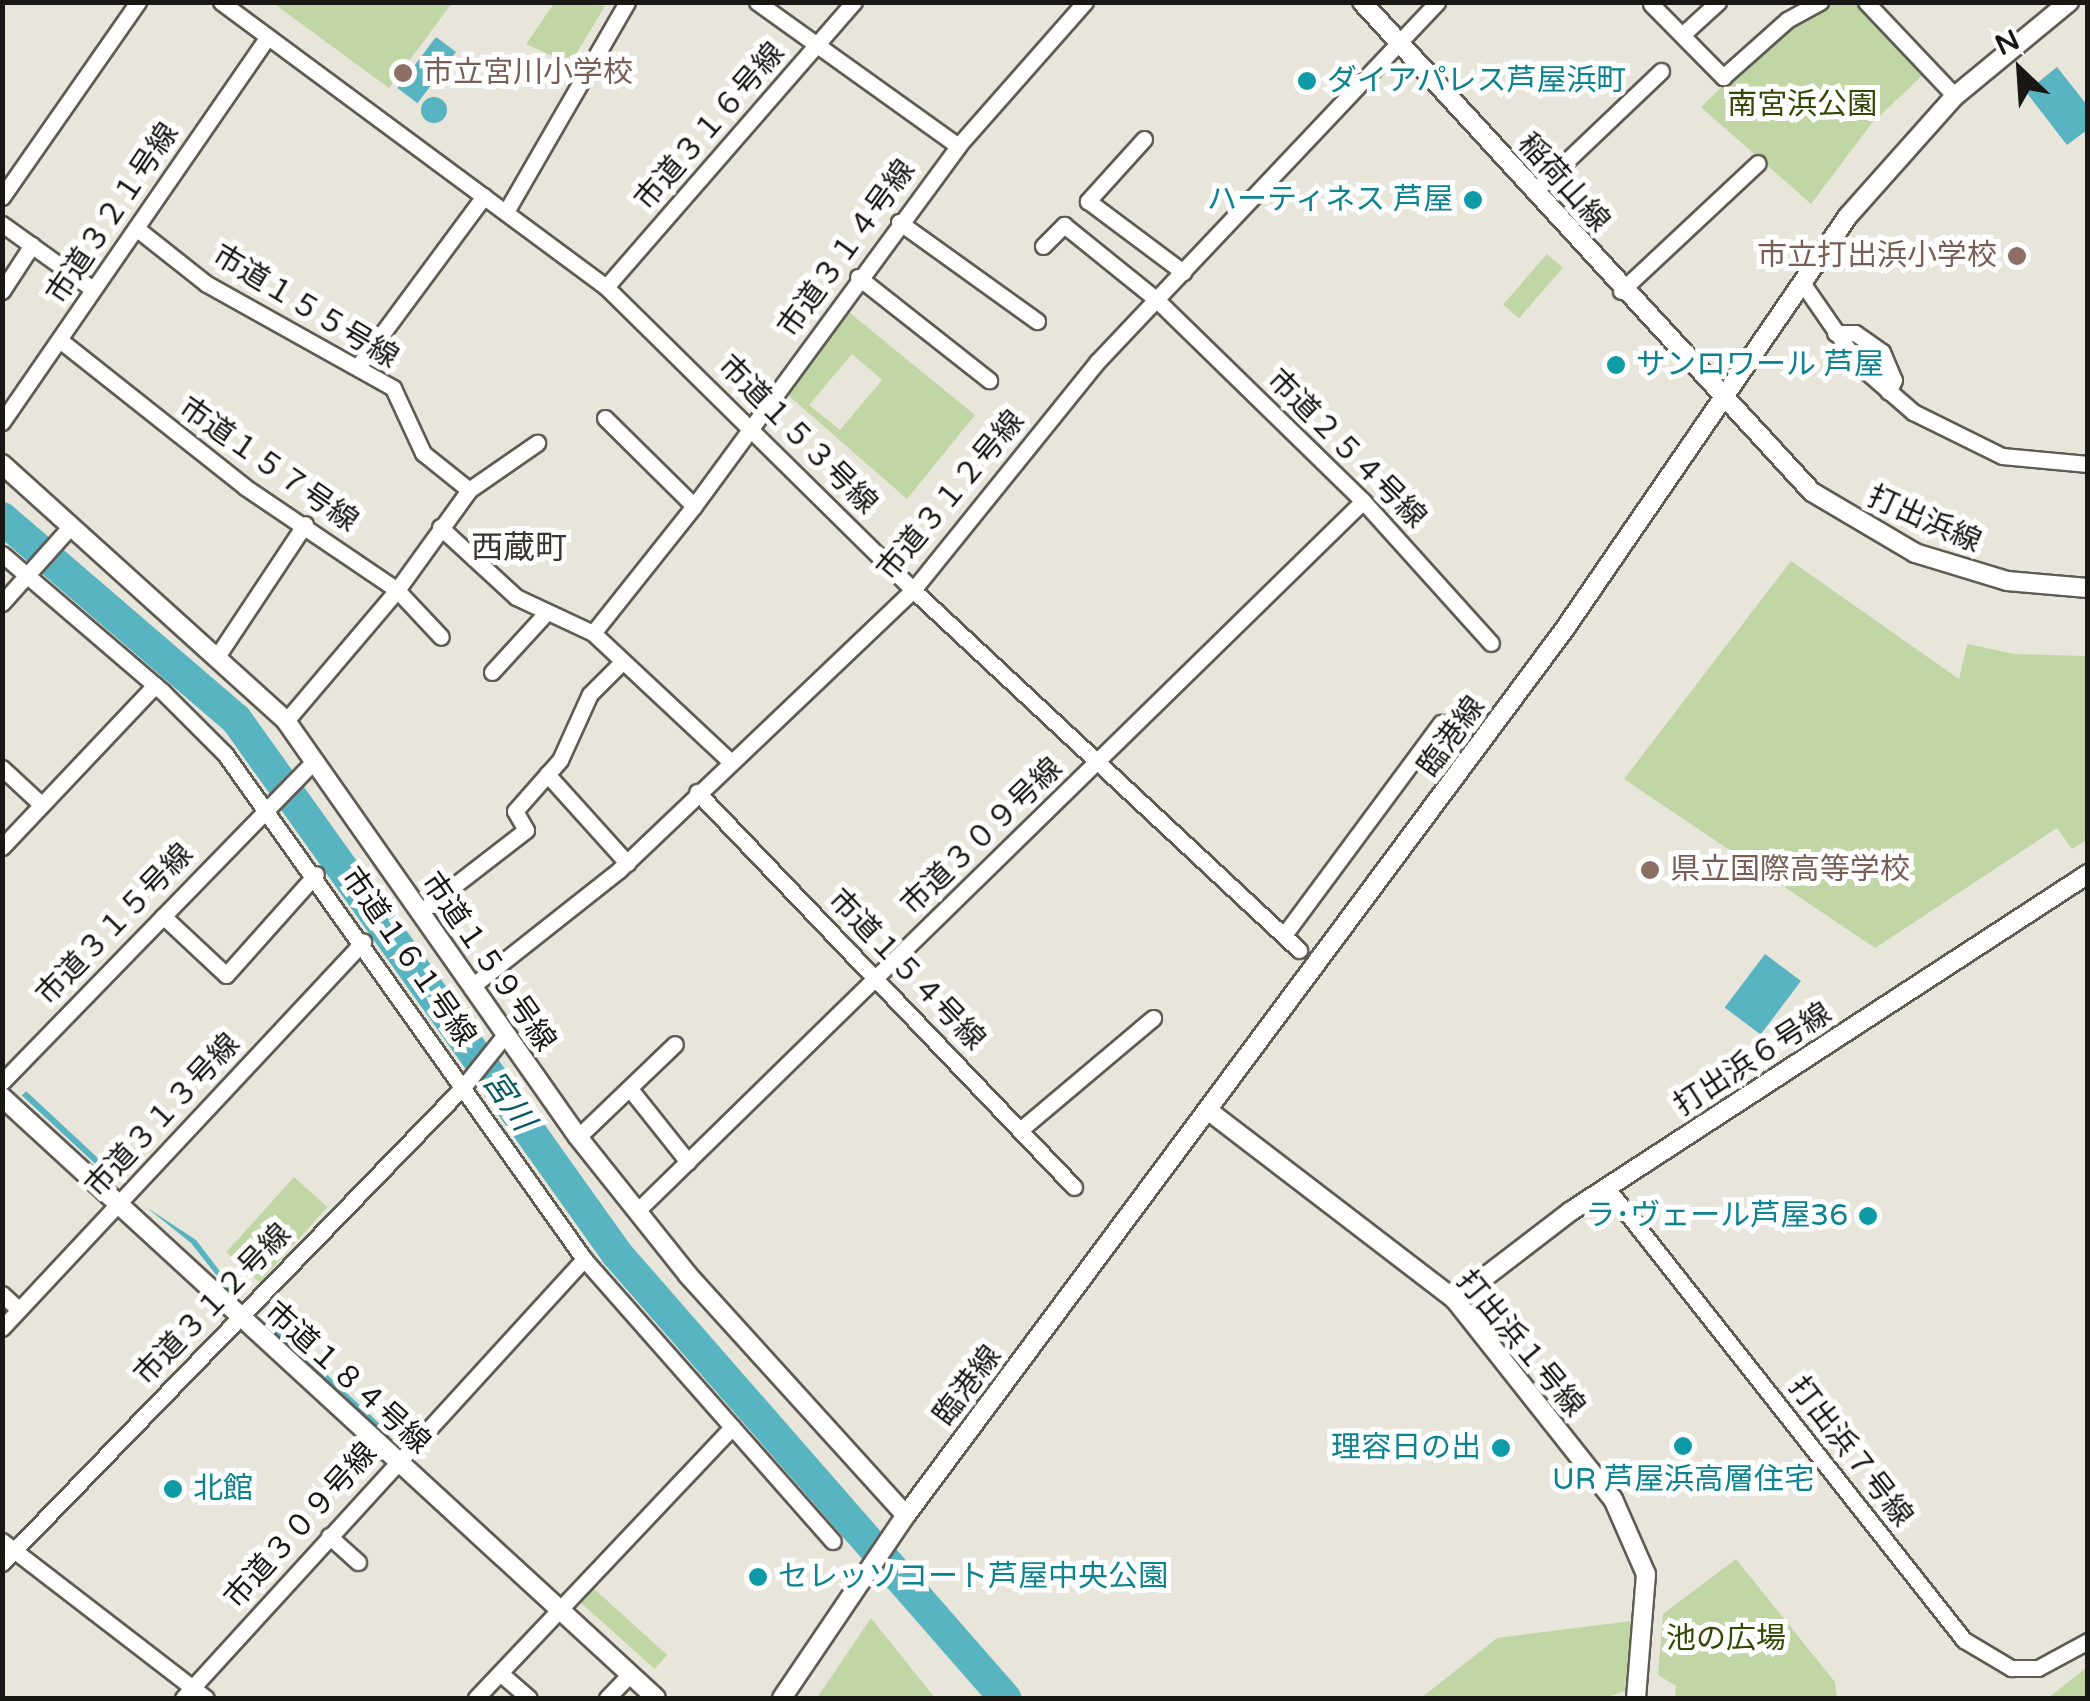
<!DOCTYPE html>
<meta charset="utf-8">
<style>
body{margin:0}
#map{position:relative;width:2090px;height:1701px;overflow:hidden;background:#e8e5db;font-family:"Varela Round","Noto Sans JP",sans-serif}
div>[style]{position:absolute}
.green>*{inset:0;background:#c0d7a5;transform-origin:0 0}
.water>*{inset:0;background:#58b4c1;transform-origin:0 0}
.round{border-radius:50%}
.river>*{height:32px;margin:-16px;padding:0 16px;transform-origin:16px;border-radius:16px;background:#58b4c1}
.roads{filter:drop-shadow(2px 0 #5e5c53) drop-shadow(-2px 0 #5e5c53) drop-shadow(0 2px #5e5c53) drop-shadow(0 -2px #5e5c53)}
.minor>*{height:15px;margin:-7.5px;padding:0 7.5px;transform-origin:7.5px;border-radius:7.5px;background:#fff}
.tertiary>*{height:18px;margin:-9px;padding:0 9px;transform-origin:9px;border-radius:9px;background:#fff}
.dots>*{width:28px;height:28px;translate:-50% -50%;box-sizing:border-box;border:5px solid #fff;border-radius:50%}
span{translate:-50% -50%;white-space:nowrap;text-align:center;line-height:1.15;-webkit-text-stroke:10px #fff;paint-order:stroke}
.education-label{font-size:30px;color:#785e54}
.left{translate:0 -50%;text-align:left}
.right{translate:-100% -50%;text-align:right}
.culture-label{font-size:30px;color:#0d838f}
.park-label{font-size:30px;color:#324903}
.street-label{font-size:30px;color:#181713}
.neighbourhood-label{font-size:32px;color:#38352e}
.water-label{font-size:32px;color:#055963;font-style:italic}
.frame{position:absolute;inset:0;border:5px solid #181713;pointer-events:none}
.north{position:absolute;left:1970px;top:20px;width:100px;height:100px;-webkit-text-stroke:8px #fff;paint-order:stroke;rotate:335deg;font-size:28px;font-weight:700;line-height:40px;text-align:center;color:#181713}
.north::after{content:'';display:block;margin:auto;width:35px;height:45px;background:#181713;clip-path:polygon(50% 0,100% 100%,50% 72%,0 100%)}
</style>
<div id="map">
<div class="green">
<div style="clip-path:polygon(555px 2px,605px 6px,570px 64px,526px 44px)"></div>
<div style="clip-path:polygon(273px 3px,273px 2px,452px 3px,389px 88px)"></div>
<div style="clip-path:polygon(1827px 3px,1861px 3px,1927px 71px,1871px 124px,1811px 204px,1701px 107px,1788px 23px)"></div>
<div style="left:1547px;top:254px;width:21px;height:67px;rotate:41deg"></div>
<div style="clip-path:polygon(evenodd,845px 309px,975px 415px,907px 499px,788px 395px,845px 309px,852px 354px,882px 380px,840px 430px,809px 405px,852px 354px)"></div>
<div style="clip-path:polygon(1791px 561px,1959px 679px,1967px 644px,2014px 654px,2087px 656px,2087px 840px,2072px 849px,2057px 828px,1875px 948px,1624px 779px)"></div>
<div style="left:294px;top:1177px;width:45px;height:101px;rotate:42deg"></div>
<div style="clip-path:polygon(1736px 1559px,1835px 1682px,1837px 1698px,1675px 1698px,1676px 1686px,1658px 1675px,1663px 1614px)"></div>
<div style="left:593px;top:1588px;width:100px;height:19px;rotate:42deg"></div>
<div style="clip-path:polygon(871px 1618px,935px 1698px,817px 1698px)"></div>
<div style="clip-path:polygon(1631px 1621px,1625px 1691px,1604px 1698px,1421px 1698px,1497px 1638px)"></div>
<div style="clip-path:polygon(2087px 1667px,2087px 1698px,2048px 1698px)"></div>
</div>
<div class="water">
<div style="left:436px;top:37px;width:25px;height:64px;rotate:37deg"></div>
<div style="clip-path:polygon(2057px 67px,2087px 105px,2087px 130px,2067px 145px,2026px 92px)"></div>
<div class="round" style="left:421px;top:97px;width:26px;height:26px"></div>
<div style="left:1765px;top:954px;width:45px;height:67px;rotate:37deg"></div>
<div style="left:26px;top:1091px;width:125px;height:6px;rotate:43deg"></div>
<div style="clip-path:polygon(146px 1207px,196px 1240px,232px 1287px,228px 1290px,191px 1243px)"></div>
<div style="left:277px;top:1328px;width:156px;height:7px;rotate:43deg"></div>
</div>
<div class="river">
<div style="left:2px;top:518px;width:308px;rotate:40.7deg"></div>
<div style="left:236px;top:719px;width:657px;rotate:54.54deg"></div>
<div style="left:617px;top:1254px;width:590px;rotate:48.85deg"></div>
</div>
<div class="roads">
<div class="minor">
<div style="left:221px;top:2px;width:479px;rotate:36.5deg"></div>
<div style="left:606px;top:287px;width:431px;rotate:44.6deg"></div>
<div style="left:913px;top:590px;width:528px;rotate:43deg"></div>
<div style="left:757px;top:2px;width:247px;rotate:35.6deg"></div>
<div style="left:1866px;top:2px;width:129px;rotate:46.6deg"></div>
<div style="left:1651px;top:4px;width:103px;rotate:45.4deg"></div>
<div style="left:1723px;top:77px;width:86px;rotate:-41.7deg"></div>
<div style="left:1787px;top:20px;width:38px;rotate:-29deg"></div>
<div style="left:1682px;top:35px;width:49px;rotate:-42.5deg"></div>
<div style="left:1144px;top:139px;width:84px;rotate:132.1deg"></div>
<div style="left:1088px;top:201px;width:119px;rotate:36.8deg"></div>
<div style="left:1535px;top:191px;width:174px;rotate:-43.6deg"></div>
<div style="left:2px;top:197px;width:238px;rotate:-55.1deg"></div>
<div style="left:507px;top:210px;width:240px;rotate:-60deg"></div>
<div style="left:899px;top:222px;width:170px;rotate:35.7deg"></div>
<div style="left:2px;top:224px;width:110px;rotate:35.7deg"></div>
<div style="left:136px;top:228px;width:90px;rotate:38.3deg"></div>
<div style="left:207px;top:284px;width:213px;rotate:29.2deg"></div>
<div style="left:393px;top:388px;width:72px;rotate:65.2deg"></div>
<div style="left:423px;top:453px;width:59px;rotate:38.8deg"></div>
<div style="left:1043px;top:246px;width:30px;rotate:-45deg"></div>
<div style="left:1064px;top:225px;width:119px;rotate:38.9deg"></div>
<div style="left:1157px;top:300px;width:288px;rotate:44.3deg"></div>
<div style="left:1363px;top:501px;width:191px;rotate:48deg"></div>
<div style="left:858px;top:277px;width:167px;rotate:38.2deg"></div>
<div style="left:1803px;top:284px;width:98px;rotate:55.3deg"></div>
<div style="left:1859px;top:365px;width:72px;rotate:41deg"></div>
<div style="left:1913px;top:412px;width:99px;rotate:26.3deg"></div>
<div style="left:2002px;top:456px;width:86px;rotate:5.3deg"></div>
<div style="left:606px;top:287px;width:378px;rotate:-49deg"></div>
<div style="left:2px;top:291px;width:55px;rotate:-56.9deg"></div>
<div style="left:1621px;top:291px;width:187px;rotate:-43.1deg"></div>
<div style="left:1835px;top:333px;width:20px"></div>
<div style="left:1855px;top:333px;width:33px;rotate:35deg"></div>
<div style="left:1882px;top:352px;width:30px;rotate:67deg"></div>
<div style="left:1894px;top:380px;width:13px;rotate:117deg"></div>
<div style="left:61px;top:341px;width:235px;rotate:38.4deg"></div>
<div style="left:245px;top:487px;width:184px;rotate:34.1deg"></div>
<div style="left:397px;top:590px;width:64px;rotate:46.9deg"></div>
<div style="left:359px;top:365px;width:210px;rotate:-53.5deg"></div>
<div style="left:605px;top:418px;width:125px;rotate:44.7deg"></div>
<div style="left:2px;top:422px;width:468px;rotate:-55.4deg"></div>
<div style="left:440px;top:527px;width:103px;rotate:42.6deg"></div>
<div style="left:516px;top:597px;width:85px;rotate:25.1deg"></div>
<div style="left:593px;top:633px;width:187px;rotate:43.1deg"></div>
<div style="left:2px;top:554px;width:212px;rotate:40.6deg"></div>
<div style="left:163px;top:692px;width:88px;rotate:45deg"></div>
<div style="left:225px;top:754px;width:620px;rotate:54.59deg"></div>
<div style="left:584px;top:1259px;width:376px;rotate:48.6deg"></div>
<div style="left:2px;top:603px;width:102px;rotate:-48.2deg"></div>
<div style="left:593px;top:633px;width:162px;rotate:-51.5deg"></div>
<div style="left:694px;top:506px;width:446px;rotate:-53.7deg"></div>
<div style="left:958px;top:146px;width:192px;rotate:-48.6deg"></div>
<div style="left:218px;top:655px;width:157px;rotate:-56.4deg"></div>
<div style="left:492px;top:672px;width:81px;rotate:-47.5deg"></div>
<div style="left:286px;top:721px;width:172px;rotate:-49.7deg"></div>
<div style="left:397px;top:590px;width:123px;rotate:-54.2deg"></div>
<div style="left:469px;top:490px;width:83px;rotate:-34.7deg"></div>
<div style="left:2px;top:768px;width:54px;rotate:42.8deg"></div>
<div style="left:547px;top:774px;width:120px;rotate:48deg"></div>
<div style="left:697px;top:792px;width:546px;rotate:46.34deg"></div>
<div style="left:2px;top:847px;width:223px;rotate:-46.6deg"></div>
<div style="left:420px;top:912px;width:134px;rotate:-37.7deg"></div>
<div style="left:526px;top:830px;width:22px;rotate:-120deg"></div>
<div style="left:515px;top:811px;width:68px;rotate:-48.6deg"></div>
<div style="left:560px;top:760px;width:72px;rotate:-65.6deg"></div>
<div style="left:590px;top:694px;width:45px;rotate:-45deg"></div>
<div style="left:163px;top:916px;width:86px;rotate:43.1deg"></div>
<div style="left:226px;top:975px;width:135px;rotate:-48.3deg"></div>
<div style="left:1284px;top:935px;width:264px;rotate:-53.5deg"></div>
<div style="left:471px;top:987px;width:189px;rotate:-38.3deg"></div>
<div style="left:619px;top:870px;width:406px;rotate:-43.6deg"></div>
<div style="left:913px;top:590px;width:293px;rotate:-51.1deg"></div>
<div style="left:1097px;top:362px;width:495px;rotate:-46.6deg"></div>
<div style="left:2px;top:1082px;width:449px;rotate:-45.8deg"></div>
<div style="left:630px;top:1089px;width:93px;rotate:51.5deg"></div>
<div style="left:1020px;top:1130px;width:174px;rotate:-40.1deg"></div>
<div style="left:578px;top:1137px;width:134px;rotate:-43.8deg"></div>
<div style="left:1607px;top:1188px;width:576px;rotate:51.7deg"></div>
<div style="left:1964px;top:1640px;width:55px;rotate:30.8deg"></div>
<div style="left:2011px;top:1668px;width:27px"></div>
<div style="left:2038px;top:1668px;width:57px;rotate:-28.4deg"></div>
<div style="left:637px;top:1211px;width:1015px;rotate:-44.36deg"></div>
<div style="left:2px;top:1294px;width:23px;rotate:43deg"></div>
<div style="left:2px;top:1328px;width:529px;rotate:-46.92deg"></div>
<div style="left:329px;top:1536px;width:39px;rotate:42deg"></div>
<div style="left:2px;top:1541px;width:257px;rotate:37.6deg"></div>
<div style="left:2px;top:1563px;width:664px;rotate:-45.92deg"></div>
<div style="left:464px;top:1086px;width:64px;rotate:-51.3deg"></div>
<div style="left:500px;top:1673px;width:38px;rotate:41deg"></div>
<div style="left:183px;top:1698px;width:595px;rotate:-47.59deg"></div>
<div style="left:476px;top:1698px;width:373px;rotate:-46.6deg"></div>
<div style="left:607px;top:1698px;width:33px;rotate:-46deg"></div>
</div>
<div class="tertiary">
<div style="left:1362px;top:2px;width:665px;rotate:47.44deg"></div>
<div style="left:1812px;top:492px;width:120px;rotate:30.6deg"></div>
<div style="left:1915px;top:553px;width:96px;rotate:16.9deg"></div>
<div style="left:2007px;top:581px;width:81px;rotate:4.9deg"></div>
<div style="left:2px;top:464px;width:383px;rotate:42.1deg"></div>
<div style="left:286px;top:721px;width:508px;rotate:54.93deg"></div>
<div style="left:578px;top:1137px;width:176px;rotate:51.4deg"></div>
<div style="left:688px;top:1275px;width:324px;rotate:47.8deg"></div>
<div style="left:2px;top:1097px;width:888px;rotate:42.58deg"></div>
<div style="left:1209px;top:1111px;width:310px;rotate:37.5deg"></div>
<div style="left:1455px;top:1300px;width:254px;rotate:51.6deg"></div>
<div style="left:1613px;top:1499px;width:82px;rotate:66.3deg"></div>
<div style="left:1646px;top:1574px;width:124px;rotate:94.6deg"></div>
<div style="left:1455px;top:1300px;width:146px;rotate:-37.5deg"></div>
<div style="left:1571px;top:1211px;width:617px;rotate:-33.1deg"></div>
<div style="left:782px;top:1698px;width:221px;rotate:-55.9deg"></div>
<div style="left:906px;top:1515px;width:1103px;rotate:-53.37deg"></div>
<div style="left:1564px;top:630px;width:502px;rotate:-55.55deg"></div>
<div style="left:1848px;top:216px;width:161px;rotate:-48.3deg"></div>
<div style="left:1955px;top:96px;width:148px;rotate:-39.5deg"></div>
</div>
</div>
<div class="dots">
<div style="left:403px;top:73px;background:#8d6e63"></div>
<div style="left:1307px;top:81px;background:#0f9aa8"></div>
<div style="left:1473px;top:200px;background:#0f9aa8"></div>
<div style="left:2017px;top:256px;background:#8d6e63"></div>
<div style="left:1616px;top:365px;background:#0f9aa8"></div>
<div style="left:1650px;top:870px;background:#8d6e63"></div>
<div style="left:1868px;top:1216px;background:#0f9aa8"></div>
<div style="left:1683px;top:1446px;background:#0f9aa8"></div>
<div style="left:1501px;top:1448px;background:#0f9aa8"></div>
<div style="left:173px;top:1489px;background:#0f9aa8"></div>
<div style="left:758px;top:1577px;background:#0f9aa8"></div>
</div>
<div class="education-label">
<span class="left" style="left:423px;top:73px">市立宮川小学校</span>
<span class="right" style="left:1997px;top:256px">市立打出浜小学校</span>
<span class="left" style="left:1670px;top:870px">県立国際高等学校</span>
</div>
<div class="culture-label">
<span class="left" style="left:1327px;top:81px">ダイアパレス芦屋浜町</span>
<span class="right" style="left:1453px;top:200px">ハーティネス 芦屋</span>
<span class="left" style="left:1636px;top:365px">サンロワール 芦屋</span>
<span class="right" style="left:1848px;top:1216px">ラ･ヴェール芦屋36</span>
<span class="right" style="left:1481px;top:1448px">理容日の出</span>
<span style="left:1683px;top:1480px">UR 芦屋浜高層住宅</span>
<span class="left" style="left:193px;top:1489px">北館</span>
<span class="left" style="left:778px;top:1577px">セレッソコート芦屋中央公園</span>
</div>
<div class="park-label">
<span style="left:1802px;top:105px">南宮浜公園</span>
<span style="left:1726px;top:1639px">池の広場</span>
</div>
<div class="street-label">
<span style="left:710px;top:127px;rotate:-49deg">市道３１６号線</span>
<span style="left:1563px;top:183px;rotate:48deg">稲荷山線</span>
<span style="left:113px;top:214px;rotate:-56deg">市道３２１号線</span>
<span style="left:847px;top:249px;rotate:-54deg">市道３１４号線</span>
<span style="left:305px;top:307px;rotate:31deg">市道１５５号線</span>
<span style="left:797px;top:435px;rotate:45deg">市道１５３号線</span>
<span style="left:1346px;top:449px;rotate:45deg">市道２５４号線</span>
<span style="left:268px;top:465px;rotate:35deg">市道１５７号線</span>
<span style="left:951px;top:496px;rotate:-50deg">市道３１２号線</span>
<span style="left:1924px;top:520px;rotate:24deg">打出浜線</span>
<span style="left:1452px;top:737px;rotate:-54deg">臨港線</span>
<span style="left:982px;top:837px;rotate:-44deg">市道３０９号線</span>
<span style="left:115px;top:925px;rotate:-46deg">市道３１５号線</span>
<span style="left:408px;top:957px;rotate:55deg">市道１６１号線</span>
<span style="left:488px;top:962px;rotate:55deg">市道１５９号線</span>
<span style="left:906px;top:970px;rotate:46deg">市道１５４号線</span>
<span style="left:1753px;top:1060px;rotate:-33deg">打出浜６号線</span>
<span style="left:163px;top:1116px;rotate:-47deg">市道３１３号線</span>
<span style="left:213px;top:1305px;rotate:-46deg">市道３１２号線</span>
<span style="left:1520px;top:1344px;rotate:50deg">打出浜１号線</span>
<span style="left:347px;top:1378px;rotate:42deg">市道１８４号線</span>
<span style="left:968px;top:1386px;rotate:-53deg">臨港線</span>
<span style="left:1850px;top:1452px;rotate:52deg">打出浜７号線</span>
<span style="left:301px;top:1526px;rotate:-48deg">市道３０９号線</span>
</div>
<div class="neighbourhood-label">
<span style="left:519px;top:548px">西蔵町</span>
</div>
<div class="water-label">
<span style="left:508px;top:1101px;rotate:55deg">宮川</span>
</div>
<div class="frame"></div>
<div class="north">N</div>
</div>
